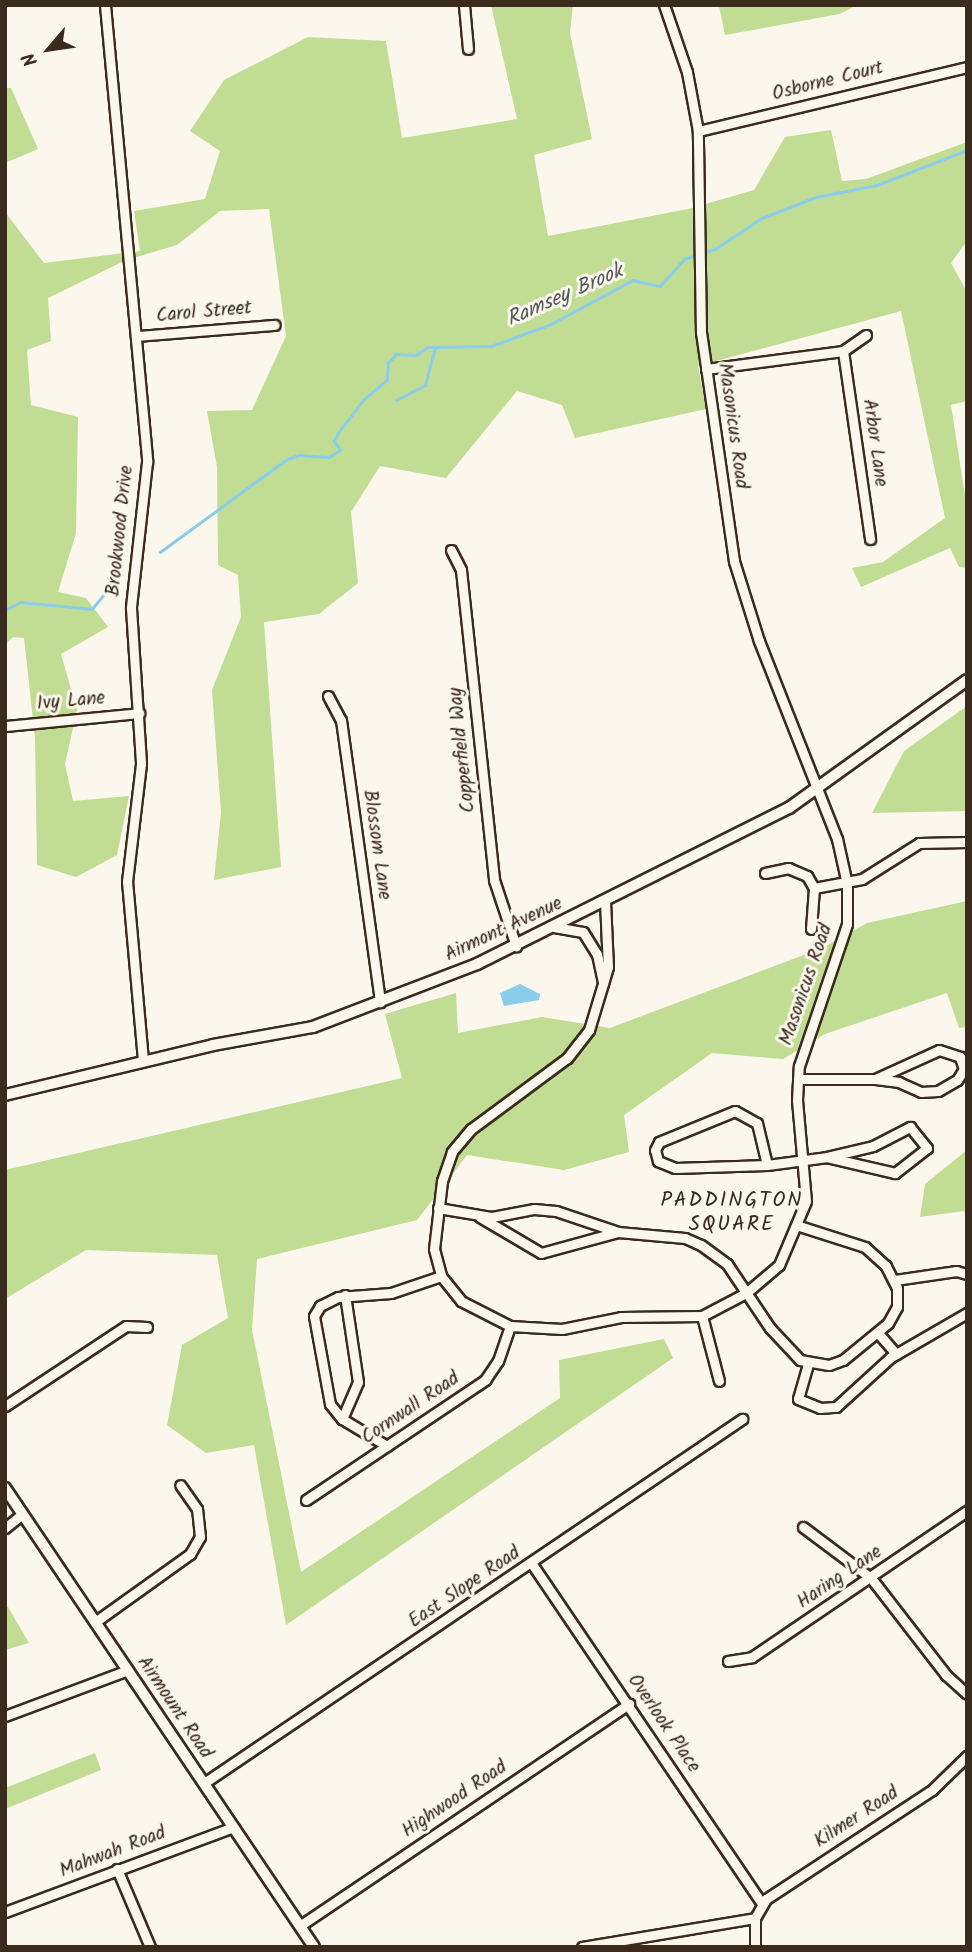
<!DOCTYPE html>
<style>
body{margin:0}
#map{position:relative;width:972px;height:1952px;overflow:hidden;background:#fbf7ec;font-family:Kalam,sans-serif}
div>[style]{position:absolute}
.green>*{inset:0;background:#c1dc93}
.water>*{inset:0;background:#89cdeb}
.stream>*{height:2.5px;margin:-1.25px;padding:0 1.25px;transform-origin:1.25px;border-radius:1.25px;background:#89cdeb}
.roads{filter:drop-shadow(2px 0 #3b2a1e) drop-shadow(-2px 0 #3b2a1e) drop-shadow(0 2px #3b2a1e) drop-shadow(0 -2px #3b2a1e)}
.minor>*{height:9px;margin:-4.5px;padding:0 4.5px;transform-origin:4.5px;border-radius:4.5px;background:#fbf7ec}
.tertiary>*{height:10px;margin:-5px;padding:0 5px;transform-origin:5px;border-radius:5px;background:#fbf7ec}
span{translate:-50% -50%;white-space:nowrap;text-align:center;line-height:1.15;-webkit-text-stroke:6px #fbf7ec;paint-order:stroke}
.street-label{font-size:19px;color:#3b2a1e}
.water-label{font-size:21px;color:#525b5c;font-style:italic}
.neighbourhood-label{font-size:21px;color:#3b2a1e;letter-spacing:2px}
.frame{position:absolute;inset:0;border:7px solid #3b2a1e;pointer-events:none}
.north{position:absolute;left:14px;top:14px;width:70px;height:70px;-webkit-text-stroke:5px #fbf7ec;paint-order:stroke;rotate:241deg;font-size:19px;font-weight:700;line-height:28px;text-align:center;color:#3b2a1e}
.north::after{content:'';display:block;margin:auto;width:24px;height:32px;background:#3b2a1e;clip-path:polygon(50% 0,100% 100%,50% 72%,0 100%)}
</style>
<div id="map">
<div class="green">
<div style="clip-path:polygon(491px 5px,573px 5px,570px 33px,592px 139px,534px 155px,548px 236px,688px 209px,754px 190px,785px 137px,831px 130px,842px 181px,866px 179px,967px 142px,967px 241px,951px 263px,967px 292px,967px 401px,951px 405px,967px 509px,967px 568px,959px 567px,950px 548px,861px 587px,852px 568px,883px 562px,945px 518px,901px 311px,698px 366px,706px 409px,575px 438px,562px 405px,517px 391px,446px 478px,380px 466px,351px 512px,358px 583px,319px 614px,264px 622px,281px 867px,214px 880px,221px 813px,212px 690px,241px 617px,238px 575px,218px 565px,217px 467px,207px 411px,252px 410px,286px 336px,269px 209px,220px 211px,177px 245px,126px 260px,48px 298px,51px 341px,27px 350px,31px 405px,78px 417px,76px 533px,58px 592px,86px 598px,108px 627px,61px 654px,77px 710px,65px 764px,73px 801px,129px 796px,117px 855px,76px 877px,37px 865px,35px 738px,24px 638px,13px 637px,5px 645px,5px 212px,44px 263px,140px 251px,134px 211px,205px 199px,220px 151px,190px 131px,224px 80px,308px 37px,386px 41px,402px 138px,517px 119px)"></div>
<div style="clip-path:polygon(857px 5px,840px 14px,725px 35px,719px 6px)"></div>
<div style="clip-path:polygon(5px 88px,11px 88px,38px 149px,5px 163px)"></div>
<div style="clip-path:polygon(967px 706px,967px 811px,872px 813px,904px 751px)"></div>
<div style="clip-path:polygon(967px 901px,967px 1027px,959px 1028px,947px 993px,825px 1034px,783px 1059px,712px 1053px,624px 1115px,629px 1152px,564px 1170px,467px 1155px,417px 1220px,257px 1259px,252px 1330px,301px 1572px,560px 1398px,559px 1360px,664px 1339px,673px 1358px,286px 1625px,254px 1445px,206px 1453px,167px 1425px,182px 1345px,228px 1318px,217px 1255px,86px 1250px,5px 1299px,5px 1170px,402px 1078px,385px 1014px,456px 993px,458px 1033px,542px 1017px,610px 1028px,822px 948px,867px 923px)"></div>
<div style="clip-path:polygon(967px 1150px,967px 1220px,964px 1211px,920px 1217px,925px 1184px)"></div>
<div style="clip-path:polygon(8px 1607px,29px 1643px,5px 1650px,5px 1608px)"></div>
<div style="clip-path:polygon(95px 1753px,101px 1770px,5px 1809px,5px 1788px)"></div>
</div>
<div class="water">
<div style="clip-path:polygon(520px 984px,540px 994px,539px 1000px,504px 1006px,500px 993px)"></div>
</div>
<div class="stream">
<div style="left:396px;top:400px;width:33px;rotate:-27deg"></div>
<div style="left:425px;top:385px;width:38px;rotate:-75deg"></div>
<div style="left:160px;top:552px;width:157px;rotate:-36.2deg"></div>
<div style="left:287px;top:459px;width:13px;rotate:-18deg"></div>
<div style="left:299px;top:455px;width:30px;rotate:4deg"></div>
<div style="left:329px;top:457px;width:13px;rotate:-32deg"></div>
<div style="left:340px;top:450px;width:11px;rotate:-124deg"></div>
<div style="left:334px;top:441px;width:9px;rotate:-63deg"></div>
<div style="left:338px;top:433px;width:41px;rotate:-52.9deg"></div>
<div style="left:363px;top:400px;width:31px;rotate:-40deg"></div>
<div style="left:387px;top:380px;width:17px;rotate:-87deg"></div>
<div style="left:388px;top:363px;width:12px;rotate:-48deg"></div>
<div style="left:396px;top:354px;width:20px;rotate:3deg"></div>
<div style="left:416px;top:355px;width:14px;rotate:-34deg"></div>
<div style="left:428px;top:347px;width:63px;rotate:-0.9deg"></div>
<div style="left:491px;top:346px;width:62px;rotate:-19.9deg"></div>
<div style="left:549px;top:325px;width:95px;rotate:-28.2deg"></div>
<div style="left:633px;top:280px;width:28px;rotate:13deg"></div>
<div style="left:660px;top:286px;width:36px;rotate:-48deg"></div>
<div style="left:684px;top:259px;width:33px;rotate:-18deg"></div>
<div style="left:715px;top:249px;width:56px;rotate:-33.4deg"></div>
<div style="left:762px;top:218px;width:58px;rotate:-21.3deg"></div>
<div style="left:816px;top:197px;width:62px;rotate:-11.1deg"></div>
<div style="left:877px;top:185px;width:97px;rotate:-21.3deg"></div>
<div style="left:5px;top:610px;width:18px;rotate:-27deg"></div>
<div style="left:21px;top:602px;width:71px;rotate:5.6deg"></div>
<div style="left:92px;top:609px;width:19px;rotate:-51deg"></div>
</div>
<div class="roads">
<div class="minor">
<div style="left:105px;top:5px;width:459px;rotate:84.7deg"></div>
<div style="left:147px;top:462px;width:147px;rotate:96.3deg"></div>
<div style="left:131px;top:608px;width:156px;rotate:86.3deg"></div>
<div style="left:141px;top:764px;width:118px;rotate:96.8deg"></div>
<div style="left:127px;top:881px;width:181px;rotate:84.9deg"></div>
<div style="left:464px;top:5px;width:44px;rotate:84.8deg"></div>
<div style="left:698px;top:131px;width:277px;rotate:-13.4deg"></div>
<div style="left:137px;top:336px;width:138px;rotate:-4.6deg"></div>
<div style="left:843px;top:351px;width:190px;rotate:81.8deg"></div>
<div style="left:706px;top:369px;width:138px;rotate:-7.5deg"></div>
<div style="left:843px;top:351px;width:28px;rotate:-35deg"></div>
<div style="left:451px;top:550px;width:22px;rotate:63deg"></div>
<div style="left:461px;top:570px;width:312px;rotate:83.9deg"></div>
<div style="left:494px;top:880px;width:70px;rotate:71.6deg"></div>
<div style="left:328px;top:696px;width:27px;rotate:62deg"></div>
<div style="left:341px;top:720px;width:285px;rotate:82.1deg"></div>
<div style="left:5px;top:726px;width:135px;rotate:-5.5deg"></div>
<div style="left:765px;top:873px;width:24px;rotate:-12deg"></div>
<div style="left:788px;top:868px;width:21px;rotate:23deg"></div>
<div style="left:807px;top:876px;width:14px;rotate:60deg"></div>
<div style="left:814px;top:888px;width:41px;rotate:94.2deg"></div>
<div style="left:814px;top:888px;width:49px;rotate:-10.6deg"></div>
<div style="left:862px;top:879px;width:67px;rotate:-32.3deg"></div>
<div style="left:919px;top:843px;width:48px;rotate:-1.2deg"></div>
<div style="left:605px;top:901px;width:66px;rotate:87.4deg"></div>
<div style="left:608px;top:967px;width:66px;rotate:106.8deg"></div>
<div style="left:589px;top:1030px;width:36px;rotate:128deg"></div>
<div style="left:567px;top:1058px;width:119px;rotate:143.5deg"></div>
<div style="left:471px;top:1129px;width:30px;rotate:130deg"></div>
<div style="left:452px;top:1152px;width:31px;rotate:109deg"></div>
<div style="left:442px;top:1181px;width:68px;rotate:96.7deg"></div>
<div style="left:434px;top:1249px;width:28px;rotate:75deg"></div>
<div style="left:441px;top:1276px;width:32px;rotate:51deg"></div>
<div style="left:461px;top:1301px;width:55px;rotate:27deg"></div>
<div style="left:510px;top:1326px;width:52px;rotate:3.3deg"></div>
<div style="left:562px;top:1329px;width:60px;rotate:-11.5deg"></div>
<div style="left:621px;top:1317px;width:81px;rotate:-0.7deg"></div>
<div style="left:702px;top:1316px;width:50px;rotate:-27.6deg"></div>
<div style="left:746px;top:1293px;width:43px;rotate:-40.3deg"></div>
<div style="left:779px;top:1265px;width:69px;rotate:-67.1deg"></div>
<div style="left:806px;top:1201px;width:101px;rotate:-95.1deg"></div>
<div style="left:797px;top:1100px;width:34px;rotate:-87deg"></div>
<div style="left:799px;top:1066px;width:150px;rotate:-71.3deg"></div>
<div style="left:847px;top:924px;width:40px;rotate:-90deg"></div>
<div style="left:847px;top:884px;width:46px;rotate:-102.5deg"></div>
<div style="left:837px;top:839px;width:213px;rotate:-111.5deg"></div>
<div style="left:759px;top:641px;width:84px;rotate:-107.4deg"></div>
<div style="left:734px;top:561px;width:230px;rotate:-98.2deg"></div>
<div style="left:701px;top:333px;width:202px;rotate:-90.9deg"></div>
<div style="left:698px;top:131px;width:60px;rotate:-100.6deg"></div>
<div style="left:687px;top:72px;width:71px;rotate:-108.9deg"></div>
<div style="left:554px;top:927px;width:29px;rotate:10deg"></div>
<div style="left:583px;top:932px;width:26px;rotate:58deg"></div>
<div style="left:597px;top:954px;width:30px;rotate:78deg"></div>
<div style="left:939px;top:1050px;width:22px;rotate:18deg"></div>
<div style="left:960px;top:1057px;width:13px;rotate:72deg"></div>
<div style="left:964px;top:1069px;width:13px;rotate:122deg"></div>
<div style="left:957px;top:1080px;width:22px;rotate:150deg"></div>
<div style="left:938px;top:1091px;width:17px;rotate:177deg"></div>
<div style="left:921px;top:1092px;width:24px;rotate:-156deg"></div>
<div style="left:899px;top:1082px;width:24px;rotate:-173deg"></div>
<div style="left:875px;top:1079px;width:70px;rotate:-24.4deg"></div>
<div style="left:798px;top:1079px;width:77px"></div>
<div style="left:735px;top:1111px;width:25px;rotate:29deg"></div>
<div style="left:757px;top:1123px;width:43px;rotate:76.6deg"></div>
<div style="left:767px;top:1165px;width:92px;rotate:178.1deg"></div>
<div style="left:675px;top:1168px;width:18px;rotate:-158deg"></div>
<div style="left:658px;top:1161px;width:11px;rotate:-105deg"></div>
<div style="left:655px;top:1150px;width:9px;rotate:-63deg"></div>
<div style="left:659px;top:1142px;width:82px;rotate:-22.2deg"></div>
<div style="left:910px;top:1127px;width:27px;rotate:51deg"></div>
<div style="left:927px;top:1148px;width:41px;rotate:142deg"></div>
<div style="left:895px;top:1173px;width:70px;rotate:-166.8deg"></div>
<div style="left:827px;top:1157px;width:47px;rotate:-13.4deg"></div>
<div style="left:873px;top:1146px;width:42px;rotate:-27.2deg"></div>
<div style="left:767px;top:1165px;width:61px;rotate:-7.6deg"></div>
<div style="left:438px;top:1208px;width:55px;rotate:9.5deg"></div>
<div style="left:492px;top:1217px;width:43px;rotate:-10.8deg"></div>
<div style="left:534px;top:1209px;width:22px;rotate:5deg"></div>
<div style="left:556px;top:1211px;width:65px;rotate:18.7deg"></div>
<div style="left:480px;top:1217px;width:71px;rotate:30.5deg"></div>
<div style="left:541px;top:1253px;width:80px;rotate:-15.3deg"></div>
<div style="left:618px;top:1232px;width:67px;rotate:5.1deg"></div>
<div style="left:685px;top:1238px;width:17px;rotate:24deg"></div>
<div style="left:701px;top:1245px;width:32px;rotate:36deg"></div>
<div style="left:727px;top:1264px;width:77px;rotate:56.1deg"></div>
<div style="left:770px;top:1328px;width:44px;rotate:46.8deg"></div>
<div style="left:800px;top:1360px;width:29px;rotate:10deg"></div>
<div style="left:829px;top:1365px;width:15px;rotate:-20deg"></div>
<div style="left:843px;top:1360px;width:58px;rotate:-39.4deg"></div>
<div style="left:888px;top:1323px;width:18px;rotate:-61deg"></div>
<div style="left:897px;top:1307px;width:19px;rotate:-90deg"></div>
<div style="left:897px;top:1288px;width:25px;rotate:-117deg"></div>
<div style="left:886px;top:1266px;width:28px;rotate:-138deg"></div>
<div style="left:865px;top:1247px;width:69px;rotate:-162.3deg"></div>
<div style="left:895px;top:1280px;width:62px;rotate:-8.4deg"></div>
<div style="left:956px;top:1271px;width:11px;rotate:15deg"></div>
<div style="left:702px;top:1316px;width:67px;rotate:75.3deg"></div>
<div style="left:878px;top:1333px;width:28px;rotate:49deg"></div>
<div style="left:808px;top:1364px;width:36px;rotate:106deg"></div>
<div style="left:798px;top:1399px;width:24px;rotate:22deg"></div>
<div style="left:820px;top:1408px;width:16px;rotate:-4deg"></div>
<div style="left:836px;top:1407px;width:74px;rotate:-42.3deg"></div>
<div style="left:891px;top:1357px;width:88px;rotate:-30.1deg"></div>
<div style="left:5px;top:1406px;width:145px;rotate:-33.5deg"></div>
<div style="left:126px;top:1326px;width:21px;rotate:3deg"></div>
<div style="left:342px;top:1419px;width:40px;rotate:-66.6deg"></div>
<div style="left:358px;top:1382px;width:88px;rotate:-98.5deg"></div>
<div style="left:387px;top:1446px;width:52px;rotate:-149deg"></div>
<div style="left:342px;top:1419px;width:19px;rotate:-129deg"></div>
<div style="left:330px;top:1404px;width:89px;rotate:-100.3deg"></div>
<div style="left:314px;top:1316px;width:12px;rotate:-59deg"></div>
<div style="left:320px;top:1306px;width:20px;rotate:-27deg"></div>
<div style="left:338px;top:1297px;width:53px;rotate:-4.3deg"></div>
<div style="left:391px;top:1293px;width:53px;rotate:-18.8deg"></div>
<div style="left:306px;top:1500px;width:216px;rotate:-33.8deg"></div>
<div style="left:485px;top:1380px;width:23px;rotate:-56deg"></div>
<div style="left:498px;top:1361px;width:37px;rotate:-71deg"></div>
<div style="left:803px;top:1527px;width:85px;rotate:36.9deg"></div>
<div style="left:871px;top:1578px;width:123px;rotate:52.3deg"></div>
<div style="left:946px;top:1675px;width:28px;rotate:42deg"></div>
<div style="left:5px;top:1528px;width:22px;rotate:-39deg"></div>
<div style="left:532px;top:1564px;width:410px;rotate:55.9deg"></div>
<div style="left:95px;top:1622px;width:117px;rotate:-35.6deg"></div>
<div style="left:190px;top:1554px;width:20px;rotate:-60deg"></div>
<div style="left:200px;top:1537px;width:28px;rotate:-96deg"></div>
<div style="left:197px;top:1509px;width:29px;rotate:-125deg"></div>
<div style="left:728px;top:1661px;width:24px;rotate:-9deg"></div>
<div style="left:752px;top:1657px;width:260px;rotate:-34.2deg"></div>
<div style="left:5px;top:1716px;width:131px;rotate:-20.5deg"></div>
<div style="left:204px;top:1783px;width:650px;rotate:-34.08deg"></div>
<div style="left:117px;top:1869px;width:85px;rotate:67.1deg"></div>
<div style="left:5px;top:1912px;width:243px;rotate:-20.4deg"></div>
<div style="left:301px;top:1925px;width:396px;rotate:-34deg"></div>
<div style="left:582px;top:1947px;width:175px;rotate:-9.5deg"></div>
<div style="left:755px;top:1947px;width:29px;rotate:-90deg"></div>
<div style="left:755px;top:1918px;width:22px;rotate:-60deg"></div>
<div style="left:766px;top:1899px;width:199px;rotate:-33.3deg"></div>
<div style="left:932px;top:1790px;width:49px;rotate:-44.2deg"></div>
</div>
<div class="tertiary">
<div style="left:5px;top:1095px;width:214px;rotate:-13.5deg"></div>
<div style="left:213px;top:1045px;width:102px;rotate:-10.2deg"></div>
<div style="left:313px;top:1027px;width:176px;rotate:-21deg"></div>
<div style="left:477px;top:964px;width:349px;rotate:-26.6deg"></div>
<div style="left:789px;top:808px;width:219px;rotate:-35.7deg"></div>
<div style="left:5px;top:1488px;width:553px;rotate:56.05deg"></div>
</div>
</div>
<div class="street-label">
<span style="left:828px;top:82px;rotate:-14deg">Osborne Court</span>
<span style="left:204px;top:313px;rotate:-5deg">Carol Street</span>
<span style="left:732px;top:426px;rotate:82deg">Masonicus Road</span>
<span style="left:874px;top:443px;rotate:82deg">Arbor Lane</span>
<span style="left:121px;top:531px;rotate:-84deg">Brookwood Drive</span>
<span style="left:71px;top:702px;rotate:-5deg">Ivy Lane</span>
<span style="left:463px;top:750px;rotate:-96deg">Copperfield Way</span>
<span style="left:376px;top:845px;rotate:82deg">Blossom Lane</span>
<span style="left:504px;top:930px;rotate:-25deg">Airmont Avenue</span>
<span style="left:807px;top:985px;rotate:-71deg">Masonicus Road</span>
<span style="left:411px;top:1409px;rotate:-34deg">Cornwall Road</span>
<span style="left:840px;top:1578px;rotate:-34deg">Haring Lane</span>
<span style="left:465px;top:1588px;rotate:-34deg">East Slope Road</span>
<span style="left:174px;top:1708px;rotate:56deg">Airmount Road</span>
<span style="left:663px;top:1724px;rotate:56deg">Overlook Place</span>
<span style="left:455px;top:1800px;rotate:-34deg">Highwood Road</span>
<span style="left:857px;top:1818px;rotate:-33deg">Kilmer Road</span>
<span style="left:113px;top:1853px;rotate:-21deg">Mahwah Road</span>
</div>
<div class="water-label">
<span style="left:565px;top:296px;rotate:-24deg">Ramsey Brook</span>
</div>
<div class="neighbourhood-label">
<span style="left:732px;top:1213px">PADDINGTON<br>SQUARE</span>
</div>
<div class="frame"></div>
<div class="north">N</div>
</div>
